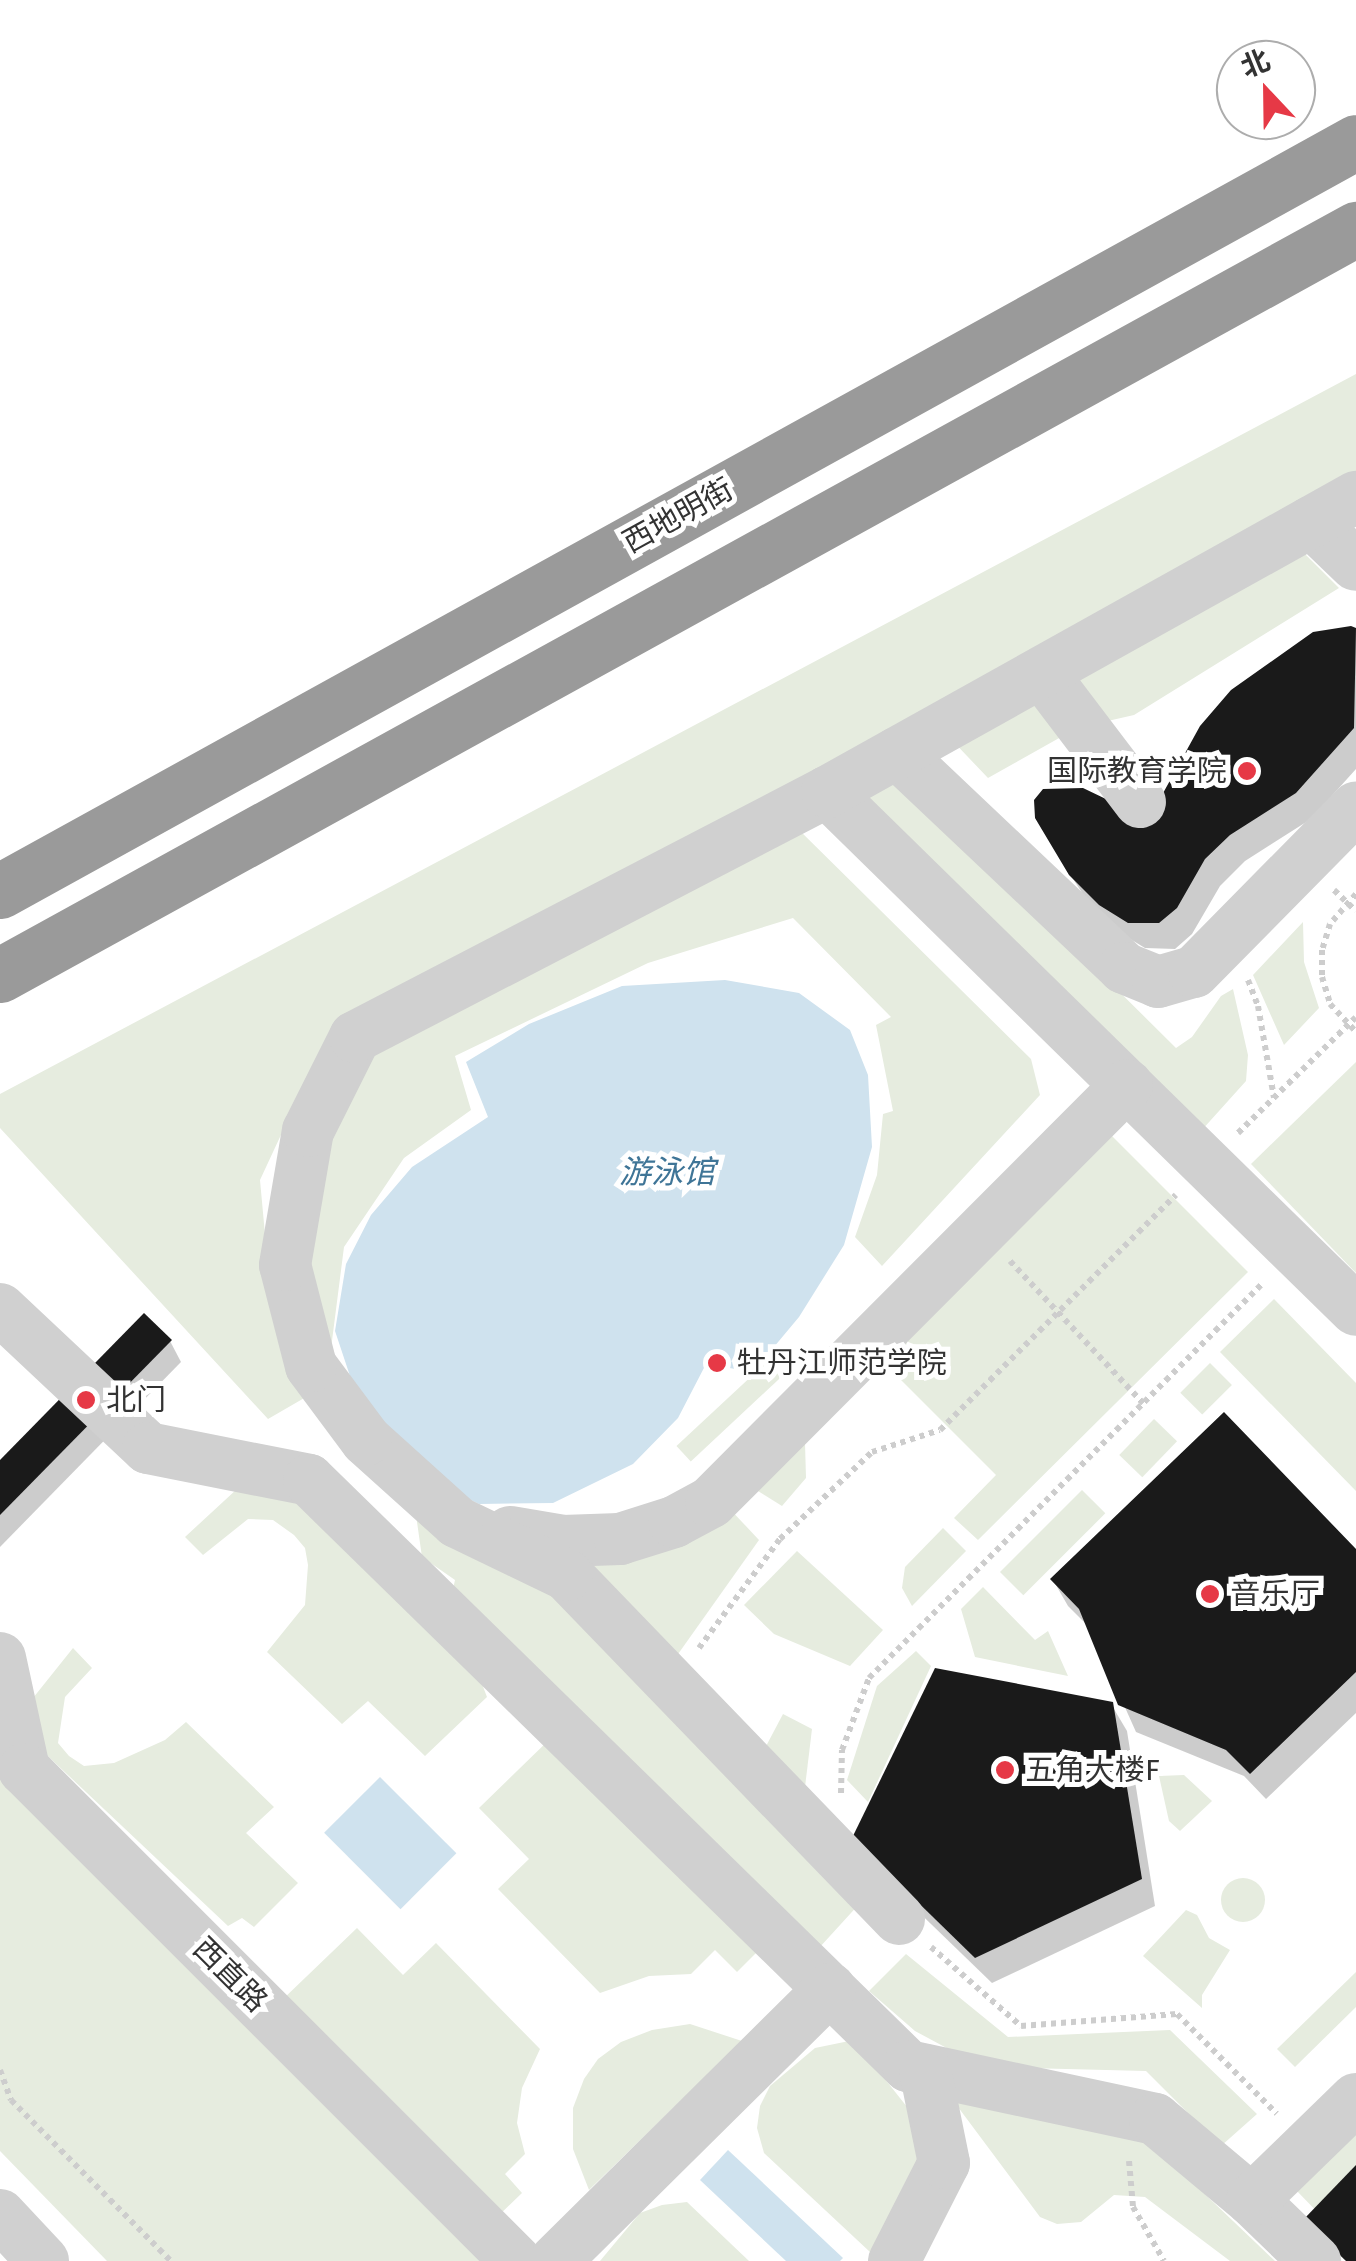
<!DOCTYPE html>
<meta charset="utf-8">
<style>
body{margin:0}
#map{position:relative;width:1356px;height:2261px;overflow:hidden;background:#fff;font-family:"Fira Sans","Noto Sans SC",sans-serif}
div>[style]{position:absolute}
.green>*{inset:0;background:#e6ecdf;transform-origin:0 0}
.round{border-radius:50%}
.water>*{inset:0;background:#cfe2ee;transform-origin:0 0}
.shadow>*{inset:0;background:#0003}
.building>*{inset:0;background:#1a1a1a}
.path>*{height:6px;margin-top:-3px;transform-origin:0;background:repeating-linear-gradient(90deg,#cdcdcd 0 5px,transparent 0 10px)}
.minor>*{height:52px;margin:-26px;padding:0 26px;transform-origin:26px;border-radius:26px;background:#d0d0d0}
.highway>*{height:55px;margin:-27.5px;padding:0 27.5px;transform-origin:27.5px;border-radius:27.5px;background:#9a9a9a}
.dots>*{width:28px;height:28px;translate:-50% -50%;box-sizing:border-box;border:5px solid #fff;border-radius:50%}
span{translate:-50% -50%;white-space:nowrap;text-align:center;line-height:1.15;-webkit-text-stroke:10px #fff;paint-order:stroke}
.street-label{font-size:30px;color:#333}
.poi-label{font-size:30px;color:#333}
.right{translate:-100% -50%;text-align:right}
.left{translate:0 -50%;text-align:left}
.water-label{font-size:32px;color:#3f7597;font-style:italic}
.north{position:absolute;left:1216px;top:40px;width:100px;height:100px;box-sizing:border-box;background:#fff;border:2px solid #adadad;border-radius:50%;rotate:338deg;font-size:28px;font-weight:700;line-height:40px;text-align:center;color:#333}
.north::after{content:'';display:block;margin:auto;width:35px;height:45px;background:#e63946;clip-path:polygon(50% 0,100% 100%,50% 72%,0 100%)}
</style>
<div id="map">
<div class="green">
<div style="clip-path:polygon(1356px 374px,1356px 486px,360px 1026px,293px 1109px,260px 1180px,270px 1289px,306px 1397px,268px 1419px,0 1128px,0 1094px)"></div>
<div style="clip-path:polygon(1295px 544px,1339px 588px,1134px 715px,1077px 728px,988px 778px,948px 736px)"></div>
<div style="clip-path:polygon(896px 770px,1176px 1048px,1192px 1037px,1221px 996px,1233px 989px,1248px 1055px,1246px 1081px,1201px 1131px,864px 797px)"></div>
<div style="clip-path:polygon(794px 825px,1031px 1059px,1040px 1095px,882px 1266px,855px 1237px,877px 1175px,883px 1114px,893px 1111px,876px 1025px,891px 1017px,793px 918px,648px 963px,455px 1056px,471px 1110px,404px 1158px,344px 1247px,328px 1372px,297px 1256px,320px 1145px,375px 1039px)"></div>
<div style="clip-path:polygon(1303px 922px,1304px 962px,1319px 1008px,1284px 1045px,1253px 975px)"></div>
<div style="clip-path:polygon(1356px 1062px,1356px 1273px,1251px 1164px)"></div>
<div style="clip-path:polygon(1107px 1131px,1248px 1272px,978px 1540px,954px 1518px,996px 1475px,878px 1357px)"></div>
<div style="clip-path:polygon(1274px 1299px,1356px 1383px,1356px 1491px,1220px 1352px)"></div>
<div style="left:773px;top:1356px;width:21px;height:132px;rotate:47deg"></div>
<div style="left:1210px;top:1363px;width:31px;height:42px;rotate:45deg"></div>
<div style="left:1154px;top:1419px;width:32px;height:50px;rotate:44deg"></div>
<div style="clip-path:polygon(805px 1443px,806px 1478px,782px 1506px,742px 1481px)"></div>
<div style="clip-path:polygon(277px 1484px,482px 1684px,487px 1697px,425px 1756px,368px 1701px,342px 1724px,267px 1652px,305px 1605px,308px 1565px,305px 1548px,294px 1535px,273px 1520px,248px 1519px,203px 1555px,185px 1537px,237px 1489px)"></div>
<div style="left:1082px;top:1490px;width:33px;height:116px;rotate:45deg"></div>
<div style="clip-path:polygon(728px 1507px,759px 1540px,671px 1664px,554px 1547px)"></div>
<div style="clip-path:polygon(416px 1515px,545px 1580px,861px 1902px,809px 1959px,450px 1602px,455px 1580px,422px 1557px)"></div>
<div style="clip-path:polygon(943px 1528px,966px 1551px,912px 1606px,902px 1588px,905px 1567px)"></div>
<div style="clip-path:polygon(797px 1551px,883px 1630px,850px 1666px,774px 1634px,744px 1605px)"></div>
<div style="clip-path:polygon(983px 1587px,1035px 1640px,1048px 1631px,1068px 1676px,975px 1657px,961px 1609px)"></div>
<div style="clip-path:polygon(73px 1648px,92px 1668px,65px 1697px,58px 1743px,69px 1756px,84px 1766px,114px 1763px,165px 1740px,186px 1722px,274px 1807px,246px 1833px,298px 1883px,254px 1927px,242px 1918px,228px 1926px,34px 1743px,29px 1703px)"></div>
<div style="clip-path:polygon(916px 1651px,931px 1666px,868px 1802px,847px 1780px,877px 1686px)"></div>
<div style="clip-path:polygon(783px 1714px,812px 1729px,805px 1787px,764px 1750px)"></div>
<div style="clip-path:polygon(553px 1736px,761px 1948px,737px 1972px,715px 1950px,691px 1974px,649px 1976px,600px 1993px,498px 1889px,529px 1859px,479px 1808px)"></div>
<div style="clip-path:polygon(0 1772px,485px 2261px,107px 2261px,0 2151px)"></div>
<div style="clip-path:polygon(1184px 1775px,1212px 1801px,1180px 1831px,1169px 1821px,1159px 1776px)"></div>
<div class="round" style="left:1221px;top:1878px;width:44px;height:44px"></div>
<div style="clip-path:polygon(1186px 1910px,1197px 1915px,1209px 1938px,1230px 1950px,1202px 1995px,1202px 2008px,1143px 1956px)"></div>
<div style="clip-path:polygon(357px 1928px,403px 1975px,436px 1943px,540px 2049px,522px 2088px,517px 2123px,525px 2154px,505px 2174px,522px 2193px,495px 2219px,281px 2001px)"></div>
<div style="clip-path:polygon(906px 1954px,1008px 2037px,1170px 2030px,1257px 2114px,1221px 2146px,1146px 2071px,982px 2067px,915px 2031px,869px 1991px)"></div>
<div style="clip-path:polygon(1356px 1972px,1356px 2007px,1295px 2067px,1277px 2049px)"></div>
<div style="clip-path:polygon(690px 2024px,742px 2041px,589px 2190px,573px 2149px,573px 2108px,584px 2079px,598px 2059px,621px 2042px,652px 2030px)"></div>
<div style="clip-path:polygon(854px 2040px,915px 2117px,918px 2173px,870px 2252px,764px 2153px,757px 2128px,760px 2106px,770px 2086px,815px 2048px)"></div>
<div style="clip-path:polygon(952px 2099px,1144px 2136px,1275px 2261px,1230px 2261px,1145px 2197px,1114px 2195px,1081px 2222px,1057px 2224px,1040px 2217px)"></div>
<div style="clip-path:polygon(1356px 2127px,1356px 2190px,1325px 2220px,1294px 2188px)"></div>
<div style="clip-path:polygon(687px 2202px,749px 2261px,600px 2261px,640px 2213px,662px 2205px)"></div>
</div>
<div class="water">
<div style="clip-path:polygon(725px 980px,799px 993px,850px 1030px,868px 1075px,872px 1147px,844px 1245px,799px 1317px,753px 1372px,706px 1364px,678px 1418px,633px 1464px,553px 1503px,479px 1504px,434px 1482px,364px 1418px,335px 1331px,346px 1264px,371px 1215px,412px 1167px,488px 1117px,466px 1062px,529px 1024px,622px 986px)"></div>
<div style="left:380px;top:1777px;width:108px;height:79px;rotate:45deg"></div>
<div style="clip-path:polygon(728px 2150px,843px 2258px,840px 2261px,786px 2261px,700px 2180px)"></div>
</div>
<div class="shadow">
<div style="clip-path:polygon(1350px 628px,1356px 631px,1356px 769px,1311px 819px,1245px 861px,1220px 886px,1192px 934px,1175px 949px,1145px 948px,1117px 931px,1088px 902px,1066px 868px,1044px 792px,1083px 791px,1131px 809px,1164px 797px,1233px 692px,1314px 634px)"></div>
<div style="clip-path:polygon(170px 1341px,181px 1362px,0 1547px,0 1464px)"></div>
<div style="clip-path:polygon(1356px 1552px,1356px 1713px,1266px 1799px,1244px 1776px,1136px 1732px,1089px 1627px,1068px 1606px,1053px 1580px)"></div>
<div style="clip-path:polygon(1111px 1704px,1127px 1731px,1155px 1906px,992px 1983px,870px 1865px)"></div>
</div>
<div class="building">
<div style="clip-path:polygon(1351px 626px,1356px 628px,1354px 728px,1296px 793px,1230px 835px,1205px 859px,1177px 908px,1159px 923px,1128px 923px,1099px 905px,1069px 875px,1035px 818px,1034px 800px,1043px 789px,1083px 788px,1108px 800px,1162px 795px,1200px 726px,1231px 690px,1313px 632px)"></div>
<div style="clip-path:polygon(144px 1313px,172px 1340px,0 1515px,0 1460px)"></div>
<div style="clip-path:polygon(1224px 1412px,1356px 1549px,1356px 1672px,1250px 1774px,1226px 1750px,1118px 1705px,1079px 1609px,1050px 1579px)"></div>
<div style="clip-path:polygon(935px 1668px,1113px 1702px,1142px 1879px,975px 1958px,852px 1838px)"></div>
<div style="clip-path:polygon(1356px 2165px,1356px 2261px,1346px 2261px,1303px 2220px)"></div>
</div>
<div class="path">
<div style="left:1334px;top:890px;width:30px;rotate:44deg"></div>
<div style="left:1356px;top:894px;width:40px;rotate:131deg"></div>
<div style="left:1330px;top:924px;width:27px;rotate:107deg"></div>
<div style="left:1322px;top:950px;width:27px;rotate:90deg"></div>
<div style="left:1322px;top:977px;width:28px;rotate:73deg"></div>
<div style="left:1330px;top:1004px;width:38px;rotate:47deg"></div>
<div style="left:1248px;top:980px;width:28px;rotate:69deg"></div>
<div style="left:1258px;top:1006px;width:93px;rotate:80.1deg"></div>
<div style="left:1238px;top:1133px;width:165px;rotate:-44.5deg"></div>
<div style="left:1010px;top:1261px;width:195px;rotate:46.9deg"></div>
<div style="left:699px;top:1648px;width:136px;rotate:-53.4deg"></div>
<div style="left:780px;top:1539px;width:127px;rotate:-43.4deg"></div>
<div style="left:872px;top:1452px;width:71px;rotate:-17.9deg"></div>
<div style="left:940px;top:1430px;width:333px;rotate:-44.9deg"></div>
<div style="left:841px;top:1793px;width:43px;rotate:-88.7deg"></div>
<div style="left:842px;top:1750px;width:77px;rotate:-69.4deg"></div>
<div style="left:869px;top:1678px;width:558px;rotate:-45.07deg"></div>
<div style="left:931px;top:1947px;width:120px;rotate:41.3deg"></div>
<div style="left:1021px;top:2026px;width:156px;rotate:-4.4deg"></div>
<div style="left:1177px;top:2014px;width:141px;rotate:45deg"></div>
<div style="left:0;top:2070px;width:32px;rotate:70deg"></div>
<div style="left:11px;top:2100px;width:227px;rotate:45.2deg"></div>
<div style="left:1129px;top:2161px;width:46px;rotate:85deg"></div>
<div style="left:1133px;top:2207px;width:62px;rotate:60.1deg"></div>
</div>
<div class="minor">
<div style="left:1311px;top:522px;width:62px;rotate:43.7deg"></div>
<div style="left:1042px;top:673px;width:162px;rotate:52.8deg"></div>
<div style="left:897px;top:753px;width:313px;rotate:43.4deg"></div>
<div style="left:1124px;top:968px;width:37px;rotate:22deg"></div>
<div style="left:1158px;top:982px;width:37px;rotate:-16deg"></div>
<div style="left:1194px;top:972px;width:231px;rotate:-45.4deg"></div>
<div style="left:827px;top:792px;width:740px;rotate:44.4deg"></div>
<div style="left:0;top:1309px;width:203px;rotate:43.2deg"></div>
<div style="left:148px;top:1448px;width:164px;rotate:11.2deg"></div>
<div style="left:309px;top:1480px;width:838px;rotate:44.37deg"></div>
<div style="left:908px;top:2066px;width:253px;rotate:12.1deg"></div>
<div style="left:1155px;top:2119px;width:126px;rotate:39.9deg"></div>
<div style="left:1252px;top:2200px;width:88px;rotate:44.1deg"></div>
<div style="left:510px;top:1532px;width:54px;rotate:9.6deg"></div>
<div style="left:563px;top:1541px;width:57px;rotate:-2deg"></div>
<div style="left:620px;top:1539px;width:57px;rotate:-17.5deg"></div>
<div style="left:674px;top:1522px;width:42px;rotate:-28.4deg"></div>
<div style="left:711px;top:1502px;width:589px;rotate:-45.07deg"></div>
<div style="left:0;top:1658px;width:114px;rotate:77.8deg"></div>
<div style="left:24px;top:1769px;width:696px;rotate:45deg"></div>
<div style="left:899px;top:1919px;width:478px;rotate:-134deg"></div>
<div style="left:567px;top:1575px;width:122px;rotate:-154.3deg"></div>
<div style="left:457px;top:1522px;width:122px;rotate:-138deg"></div>
<div style="left:366px;top:1440px;width:92px;rotate:-126.6deg"></div>
<div style="left:311px;top:1366px;width:104px;rotate:-104.4deg"></div>
<div style="left:285px;top:1265px;width:136px;rotate:-80.3deg"></div>
<div style="left:308px;top:1131px;width:105px;rotate:-63.4deg"></div>
<div style="left:355px;top:1037px;width:532px;rotate:-27.43deg"></div>
<div style="left:827px;top:792px;width:606px;rotate:-29.15deg"></div>
<div style="left:1252px;top:2200px;width:145px;rotate:-44.2deg"></div>
<div style="left:0;top:2215px;width:63px;rotate:46.9deg"></div>
<div style="left:555px;top:2261px;width:387px;rotate:-44.7deg"></div>
<div style="left:894px;top:2261px;width:110px;rotate:-63deg"></div>
<div style="left:944px;top:2163px;width:95px;rotate:-101.5deg"></div>
</div>
<div class="highway">
<div style="left:0;top:891px;width:1549px;rotate:-28.91deg"></div>
<div style="left:0;top:975px;width:1548px;rotate:-28.82deg"></div>
</div>
<div class="dots">
<div style="left:1247px;top:771px;background:#e63946"></div>
<div style="left:717px;top:1363px;background:#e63946"></div>
<div style="left:86px;top:1400px;background:#e63946"></div>
<div style="left:1210px;top:1594px;background:#e63946"></div>
<div style="left:1005px;top:1770px;background:#e63946"></div>
</div>
<div class="street-label">
<span style="left:678px;top:516px;rotate:-29deg">西地明街</span>
<span style="left:230px;top:1975px;rotate:45deg">西直路</span>
</div>
<div class="poi-label">
<span class="right" style="left:1227px;top:771px">国际教育学院</span>
<span class="left" style="left:737px;top:1363px">牡丹江师范学院</span>
<span class="left" style="left:106px;top:1400px">北门</span>
<span class="left" style="left:1230px;top:1594px">音乐厅</span>
<span class="left" style="left:1025px;top:1770px">五角大楼F</span>
</div>
<div class="water-label">
<span style="left:667px;top:1172px">游泳馆</span>
</div>
<div class="north">北</div>
</div>
